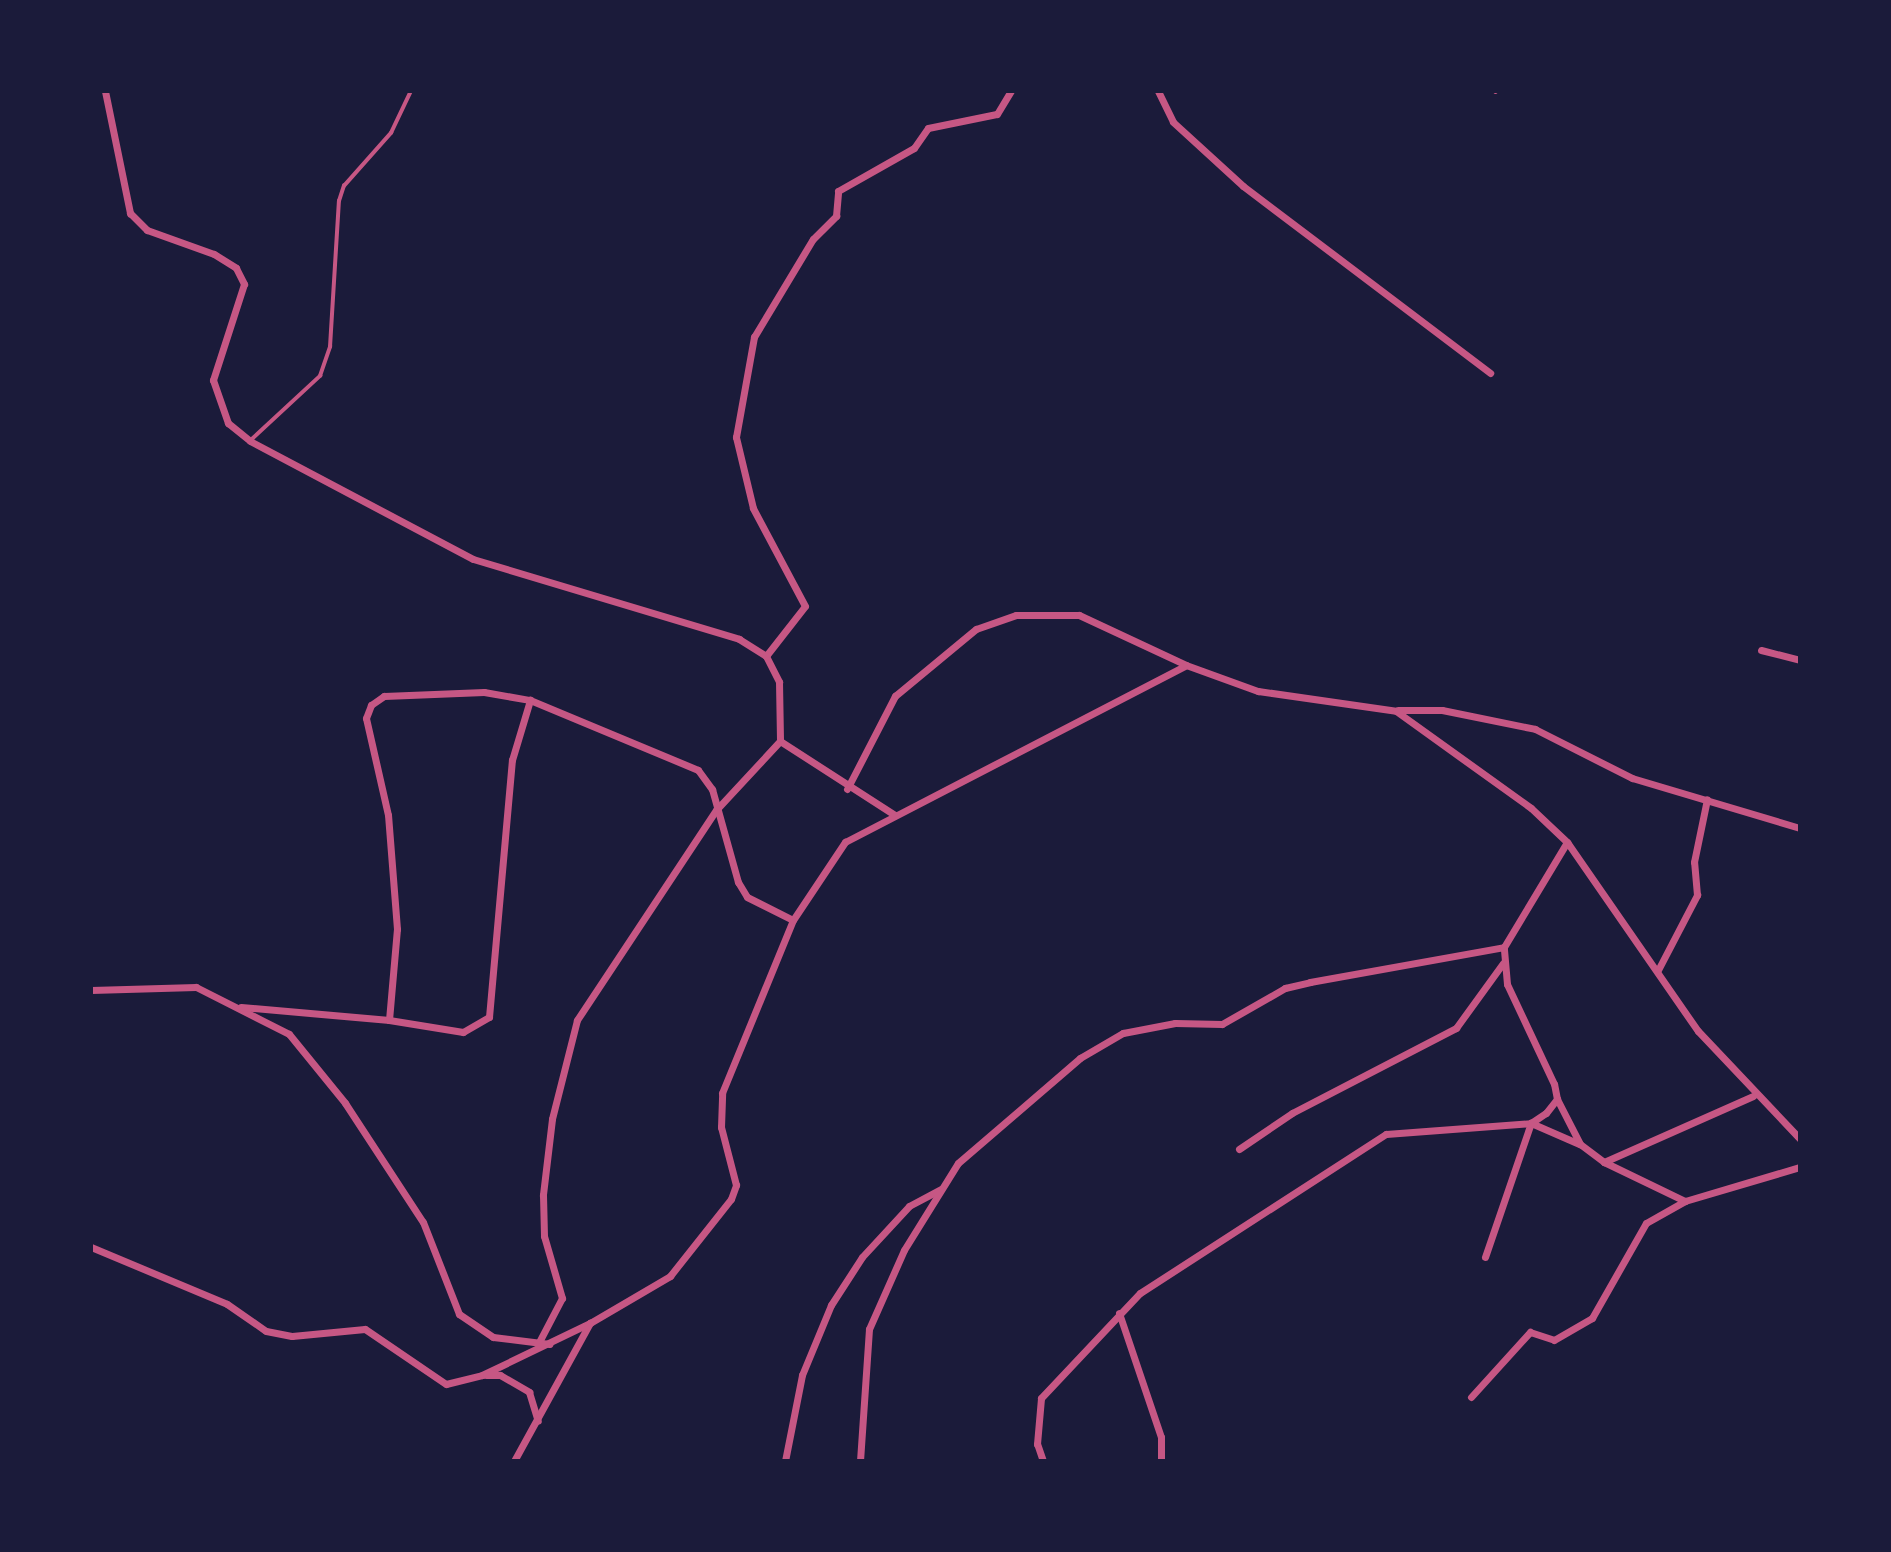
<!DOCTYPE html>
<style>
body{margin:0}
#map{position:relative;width:1891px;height:1552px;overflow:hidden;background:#1b1b3a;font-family:"Varela Round",sans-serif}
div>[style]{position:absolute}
.service>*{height:3.5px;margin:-1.75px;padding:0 1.75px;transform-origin:1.75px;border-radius:1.75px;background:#c65784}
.minor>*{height:7px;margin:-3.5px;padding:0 3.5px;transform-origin:3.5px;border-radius:3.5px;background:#c65784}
span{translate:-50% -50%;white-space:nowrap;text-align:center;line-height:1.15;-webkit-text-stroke:7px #1b1b3a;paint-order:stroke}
.frame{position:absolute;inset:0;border:93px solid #1b1b3a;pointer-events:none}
</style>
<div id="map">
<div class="service">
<div style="left:1496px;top:91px;width:1px;rotate:90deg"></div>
<div style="left:252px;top:439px;width:93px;rotate:-42.8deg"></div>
<div style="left:320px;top:376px;width:31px;rotate:-71deg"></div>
<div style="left:330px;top:347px;width:146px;rotate:-86.5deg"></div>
<div style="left:339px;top:201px;width:16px;rotate:-72deg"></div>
<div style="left:344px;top:186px;width:71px;rotate:-48.4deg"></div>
<div style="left:391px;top:133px;width:47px;rotate:-64.5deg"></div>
</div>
<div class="minor">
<div style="left:105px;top:91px;width:125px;rotate:78.4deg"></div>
<div style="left:130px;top:213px;width:24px;rotate:45deg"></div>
<div style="left:147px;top:230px;width:71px;rotate:19.7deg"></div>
<div style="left:214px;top:254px;width:26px;rotate:32deg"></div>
<div style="left:236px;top:268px;width:18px;rotate:63deg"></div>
<div style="left:244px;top:284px;width:101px;rotate:107.9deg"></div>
<div style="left:213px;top:380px;width:46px;rotate:70.8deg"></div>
<div style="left:228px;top:423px;width:28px;rotate:39deg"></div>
<div style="left:250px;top:441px;width:252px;rotate:27.9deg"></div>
<div style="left:473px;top:559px;width:278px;rotate:16.7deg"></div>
<div style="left:739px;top:639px;width:32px;rotate:32deg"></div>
<div style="left:766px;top:656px;width:29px;rotate:63deg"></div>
<div style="left:779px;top:682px;width:59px;rotate:89deg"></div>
<div style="left:780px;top:741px;width:94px;rotate:132.8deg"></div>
<div style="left:716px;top:810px;width:252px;rotate:123.5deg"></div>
<div style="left:577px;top:1020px;width:102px;rotate:104.2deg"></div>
<div style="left:552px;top:1119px;width:77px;rotate:96.8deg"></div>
<div style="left:543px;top:1195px;width:41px;rotate:88.6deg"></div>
<div style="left:544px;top:1236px;width:65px;rotate:73.8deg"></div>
<div style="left:562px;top:1298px;width:50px;rotate:117.6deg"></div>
<div style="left:1158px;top:91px;width:34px;rotate:64deg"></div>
<div style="left:1173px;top:122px;width:95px;rotate:42.4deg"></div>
<div style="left:1243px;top:186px;width:310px;rotate:37.1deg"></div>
<div style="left:1761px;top:650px;width:40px;rotate:14.4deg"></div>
<div style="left:766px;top:656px;width:63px;rotate:-52deg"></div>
<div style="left:805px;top:606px;width:111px;rotate:-118deg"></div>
<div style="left:753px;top:508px;width:73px;rotate:-103.5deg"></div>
<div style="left:736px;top:437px;width:102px;rotate:-79.8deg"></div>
<div style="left:754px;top:337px;width:114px;rotate:-59deg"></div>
<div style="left:813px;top:239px;width:33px;rotate:-45deg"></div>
<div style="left:836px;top:216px;width:25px;rotate:-85deg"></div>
<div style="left:838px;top:191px;width:87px;rotate:-29.5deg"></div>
<div style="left:914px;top:148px;width:24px;rotate:-55deg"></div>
<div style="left:928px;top:128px;width:70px;rotate:-11.5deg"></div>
<div style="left:997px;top:114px;width:27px;rotate:-59deg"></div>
<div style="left:1398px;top:710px;width:44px"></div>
<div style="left:1442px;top:710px;width:95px;rotate:11.5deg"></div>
<div style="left:1535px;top:729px;width:109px;rotate:26.8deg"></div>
<div style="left:1632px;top:778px;width:175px;rotate:16.6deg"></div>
<div style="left:780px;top:741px;width:137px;rotate:32.8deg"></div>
<div style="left:847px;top:789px;width:105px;rotate:-62.7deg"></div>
<div style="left:895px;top:696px;width:105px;rotate:-39.6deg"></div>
<div style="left:976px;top:629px;width:42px;rotate:-19.3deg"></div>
<div style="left:1016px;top:615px;width:63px"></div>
<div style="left:1079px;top:615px;width:118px;rotate:25deg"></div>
<div style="left:1658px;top:970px;width:85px;rotate:-62.5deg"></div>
<div style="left:1697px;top:895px;width:33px;rotate:-95deg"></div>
<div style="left:1694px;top:862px;width:64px;rotate:-78.3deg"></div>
<div style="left:91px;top:990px;width:105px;rotate:-1.6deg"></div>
<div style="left:196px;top:987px;width:104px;rotate:26.8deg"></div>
<div style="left:289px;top:1034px;width:89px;rotate:50.9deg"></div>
<div style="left:345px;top:1103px;width:142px;rotate:56.8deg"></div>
<div style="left:423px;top:1222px;width:99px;rotate:68.6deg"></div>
<div style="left:459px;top:1314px;width:41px;rotate:34.1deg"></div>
<div style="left:493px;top:1337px;width:57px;rotate:7deg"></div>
<div style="left:241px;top:1007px;width:149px;rotate:5deg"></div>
<div style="left:389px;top:1020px;width:91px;rotate:-85deg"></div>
<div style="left:397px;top:929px;width:114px;rotate:-94.5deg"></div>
<div style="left:388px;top:815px;width:99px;rotate:-102.8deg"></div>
<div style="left:366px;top:718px;width:14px;rotate:-69deg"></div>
<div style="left:371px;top:705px;width:16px;rotate:-35deg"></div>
<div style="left:384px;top:696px;width:100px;rotate:-2.3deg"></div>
<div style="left:484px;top:692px;width:47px;rotate:9.9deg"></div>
<div style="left:530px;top:700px;width:182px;rotate:22.6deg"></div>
<div style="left:698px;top:770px;width:24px;rotate:54deg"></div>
<div style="left:712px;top:789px;width:97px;rotate:74.4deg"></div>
<div style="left:738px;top:882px;width:17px;rotate:59deg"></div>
<div style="left:747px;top:897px;width:51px;rotate:26.6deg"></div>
<div style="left:389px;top:1020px;width:75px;rotate:9.2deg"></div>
<div style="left:463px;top:1032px;width:30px;rotate:-30deg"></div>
<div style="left:489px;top:1017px;width:258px;rotate:-84.9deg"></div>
<div style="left:512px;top:760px;width:63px;rotate:-73.3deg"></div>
<div style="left:1557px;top:1099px;width:51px;rotate:62.9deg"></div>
<div style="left:1580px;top:1144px;width:30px;rotate:37deg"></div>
<div style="left:1604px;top:1162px;width:163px;rotate:-23.9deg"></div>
<div style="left:1239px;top:1149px;width:64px;rotate:-34.2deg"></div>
<div style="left:1292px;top:1113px;width:185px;rotate:-27.4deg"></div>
<div style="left:1456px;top:1028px;width:80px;rotate:-54.1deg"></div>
<div style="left:1604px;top:1162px;width:90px;rotate:25.7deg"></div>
<div style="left:1685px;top:1201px;width:120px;rotate:-16.5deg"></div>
<div style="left:91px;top:1247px;width:147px;rotate:22.7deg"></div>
<div style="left:227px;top:1304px;width:47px;rotate:34.7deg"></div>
<div style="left:266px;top:1331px;width:26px;rotate:11deg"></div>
<div style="left:292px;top:1336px;width:73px;rotate:-5.5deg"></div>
<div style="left:365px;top:1329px;width:98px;rotate:34.2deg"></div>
<div style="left:446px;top:1384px;width:37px;rotate:-14deg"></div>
<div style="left:482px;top:1375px;width:120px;rotate:-25.7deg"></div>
<div style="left:1485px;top:1257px;width:142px;rotate:-71.1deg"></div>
<div style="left:1531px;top:1123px;width:52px;rotate:23.6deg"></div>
<div style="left:1119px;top:1313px;width:131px;rotate:71.3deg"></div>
<div style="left:1161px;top:1437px;width:24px;rotate:90deg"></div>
<div style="left:486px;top:1375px;width:14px"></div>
<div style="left:500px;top:1375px;width:34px;rotate:30deg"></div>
<div style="left:529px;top:1392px;width:30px;rotate:73deg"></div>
<div style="left:1471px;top:1397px;width:88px;rotate:-47.8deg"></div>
<div style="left:1530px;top:1332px;width:25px;rotate:18deg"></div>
<div style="left:1554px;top:1340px;width:44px;rotate:-30.1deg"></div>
<div style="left:1592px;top:1318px;width:109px;rotate:-60.4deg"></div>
<div style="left:1646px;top:1223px;width:45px;rotate:-29.4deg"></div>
<div style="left:514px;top:1461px;width:158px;rotate:-61.2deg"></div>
<div style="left:590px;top:1323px;width:93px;rotate:-30.4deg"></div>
<div style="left:670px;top:1276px;width:98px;rotate:-51.6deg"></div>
<div style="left:731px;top:1199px;width:15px;rotate:-70deg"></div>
<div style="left:736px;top:1185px;width:60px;rotate:-104.5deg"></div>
<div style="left:721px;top:1127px;width:34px;rotate:-88deg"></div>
<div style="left:722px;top:1093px;width:187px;rotate:-67.7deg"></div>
<div style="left:793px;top:920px;width:94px;rotate:-56.3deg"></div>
<div style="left:845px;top:842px;width:384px;rotate:-27.4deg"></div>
<div style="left:1186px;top:665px;width:77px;rotate:19.9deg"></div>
<div style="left:1258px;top:691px;width:139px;rotate:8.2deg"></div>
<div style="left:1396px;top:711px;width:166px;rotate:35.7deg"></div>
<div style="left:1531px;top:808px;width:50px;rotate:43.4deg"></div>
<div style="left:1567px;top:842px;width:230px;rotate:55.3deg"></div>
<div style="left:1698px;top:1031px;width:149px;rotate:46.6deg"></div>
<div style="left:785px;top:1461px;width:88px;rotate:-78.8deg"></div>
<div style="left:802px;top:1375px;width:76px;rotate:-67.5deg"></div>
<div style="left:831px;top:1305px;width:57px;rotate:-57.1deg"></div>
<div style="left:862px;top:1257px;width:69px;rotate:-47.3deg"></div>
<div style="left:909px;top:1206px;width:36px;rotate:-28deg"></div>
<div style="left:860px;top:1461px;width:132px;rotate:-86.1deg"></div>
<div style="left:869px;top:1329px;width:86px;rotate:-66.1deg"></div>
<div style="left:904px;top:1250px;width:102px;rotate:-58.2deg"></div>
<div style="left:958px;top:1163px;width:161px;rotate:-40.7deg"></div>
<div style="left:1080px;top:1058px;width:50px;rotate:-30.2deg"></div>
<div style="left:1123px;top:1033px;width:53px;rotate:-10.9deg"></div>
<div style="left:1175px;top:1023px;width:47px;rotate:1.2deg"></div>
<div style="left:1222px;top:1024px;width:73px;rotate:-29.7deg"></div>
<div style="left:1285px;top:988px;width:26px;rotate:-13deg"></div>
<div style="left:1310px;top:982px;width:197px;rotate:-10.2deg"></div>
<div style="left:1043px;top:1461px;width:18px;rotate:-109deg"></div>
<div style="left:1037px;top:1444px;width:46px;rotate:-85deg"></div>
<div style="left:1041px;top:1398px;width:144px;rotate:-46.7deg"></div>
<div style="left:1140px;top:1293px;width:293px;rotate:-32.9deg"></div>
<div style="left:1386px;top:1134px;width:145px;rotate:-4.3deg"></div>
<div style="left:1531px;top:1123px;width:18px;rotate:-34deg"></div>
<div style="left:1546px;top:1113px;width:18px;rotate:-52deg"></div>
<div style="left:1557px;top:1099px;width:15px;rotate:-101deg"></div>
<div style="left:1554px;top:1084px;width:110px;rotate:-115.2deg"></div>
<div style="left:1507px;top:984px;width:37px;rotate:-95deg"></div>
<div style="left:1504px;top:947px;width:122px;rotate:-59deg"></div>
</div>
<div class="frame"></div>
</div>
